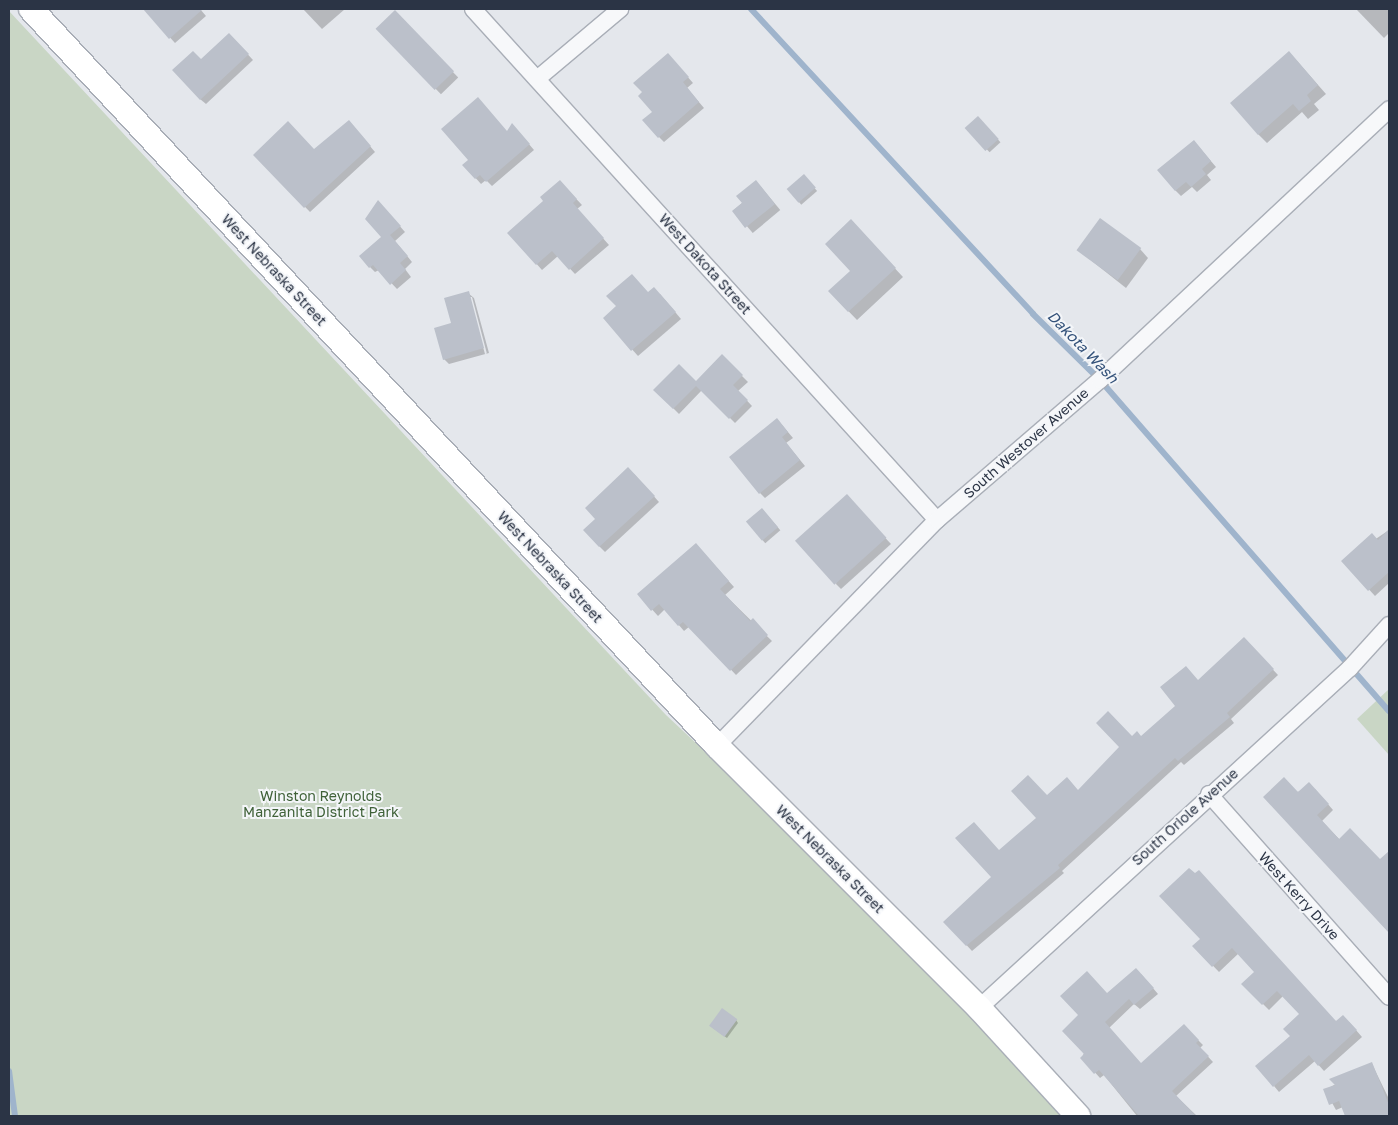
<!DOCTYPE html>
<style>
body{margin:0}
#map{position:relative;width:1398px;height:1125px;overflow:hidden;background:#e4e7ec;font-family:"Golos Text",sans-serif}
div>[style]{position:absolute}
.green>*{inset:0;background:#c9d6c5}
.shadow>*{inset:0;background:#0003;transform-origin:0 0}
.stream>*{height:6px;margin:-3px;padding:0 3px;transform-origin:3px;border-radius:3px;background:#9fb4cc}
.building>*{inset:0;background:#bbc0ca;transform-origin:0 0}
.roads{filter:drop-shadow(1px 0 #a9aeb7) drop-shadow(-1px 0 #a9aeb7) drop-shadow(0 1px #a9aeb7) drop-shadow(0 -1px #a9aeb7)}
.street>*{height:16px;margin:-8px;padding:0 8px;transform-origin:8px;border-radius:8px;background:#f7f8fa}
.secondary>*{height:24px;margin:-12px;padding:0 12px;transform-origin:12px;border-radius:12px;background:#fff}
span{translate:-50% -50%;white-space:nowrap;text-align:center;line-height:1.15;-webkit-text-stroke:4px #f4f6f9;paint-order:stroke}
.street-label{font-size:14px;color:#2b3445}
.park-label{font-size:14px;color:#3f6138}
.water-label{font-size:15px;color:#34527a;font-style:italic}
.frame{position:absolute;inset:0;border:10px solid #2b3445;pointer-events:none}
</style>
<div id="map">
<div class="green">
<div style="clip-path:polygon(9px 11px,666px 715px,807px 847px,968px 1013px,1062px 1116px,9px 1116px)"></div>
<div style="clip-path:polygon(1389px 689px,1389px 755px,1357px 719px)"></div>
</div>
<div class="shadow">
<div style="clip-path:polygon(144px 9px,200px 9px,206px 16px,175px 43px)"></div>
<div style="clip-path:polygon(303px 9px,345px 9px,322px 29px)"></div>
<div style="clip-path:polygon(1356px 9px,1389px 9px,1389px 33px,1384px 38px)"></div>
<div style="left:395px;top:12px;width:91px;height:24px;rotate:46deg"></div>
<div style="clip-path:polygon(229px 34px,253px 60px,206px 104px,200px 99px,201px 61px)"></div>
<div style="clip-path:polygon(673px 60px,693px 83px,687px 88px,704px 108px,664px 142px,659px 137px,654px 112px)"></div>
<div style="clip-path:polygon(1297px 61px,1326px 94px,1314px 104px,1319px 110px,1308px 119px,1302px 112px,1267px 143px,1258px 134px)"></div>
<div style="left:978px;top:118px;width:33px;height:15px;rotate:47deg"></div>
<div style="clip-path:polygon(353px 126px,375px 152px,310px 212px,255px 155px,314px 151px)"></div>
<div style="clip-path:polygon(517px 130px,534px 150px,492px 186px,486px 180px,481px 184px,464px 165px,508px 132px)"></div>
<div style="clip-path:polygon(1199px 147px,1216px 167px,1207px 175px,1211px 180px,1197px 192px,1192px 187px,1181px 196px,1175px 190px)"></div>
<div style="left:804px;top:176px;width:20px;height:21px;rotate:49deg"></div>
<div style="clip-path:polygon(565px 187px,582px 205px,577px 209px,609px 245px,575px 274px,558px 256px,542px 270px,509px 233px)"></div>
<div style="left:761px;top:187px;width:30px;height:36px;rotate:50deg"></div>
<div style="clip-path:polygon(383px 207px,405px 232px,395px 241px,412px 262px,405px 269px,411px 277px,397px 289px,379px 270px,375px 272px,370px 267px,382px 238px)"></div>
<div style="clip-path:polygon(859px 230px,903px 277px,857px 320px,830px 292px,852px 271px)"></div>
<div style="clip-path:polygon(1140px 249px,1148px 258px,1126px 288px,1078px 250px)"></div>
<div style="clip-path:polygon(evenodd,468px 293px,474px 298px,489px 353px,449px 364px,444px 359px,453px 324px,468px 293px,469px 297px,472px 297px,487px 354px,485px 354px,469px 297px)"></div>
<div style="clip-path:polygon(648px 294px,660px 294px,681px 319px,638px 356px,604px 318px)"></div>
<div style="clip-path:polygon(722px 356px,748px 382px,738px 391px,752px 406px,735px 423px,702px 390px,679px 414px,655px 390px,696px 383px)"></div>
<div style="clip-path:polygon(777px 419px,793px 438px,786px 443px,805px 466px,765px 498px,760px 493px)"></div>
<div style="clip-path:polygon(634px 474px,659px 502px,605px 552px,599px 546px,597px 519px)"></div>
<div style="clip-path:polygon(852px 502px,891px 544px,841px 589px,836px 584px)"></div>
<div style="left:762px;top:509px;width:28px;height:20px;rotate:49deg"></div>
<div style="clip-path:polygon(1389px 530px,1389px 583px,1375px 596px,1343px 561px)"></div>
<div style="clip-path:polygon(701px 550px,734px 587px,725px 595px,772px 641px,736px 675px,690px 626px,684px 631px,665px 609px,658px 616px,638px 594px)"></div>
<div style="clip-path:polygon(1244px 639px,1278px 675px,1231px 719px,1234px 723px,1184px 765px,1181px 762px,1062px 871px,1064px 873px,972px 951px,945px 922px,992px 877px,999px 851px,1038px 818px,1048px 796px,1078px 791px,1132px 737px,1141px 737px,1177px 706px,1198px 681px)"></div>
<div style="clip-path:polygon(1315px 789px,1333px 810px,1322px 821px,1340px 840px,1380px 861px,1389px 852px,1389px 932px,1265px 797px)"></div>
<div style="clip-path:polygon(1161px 896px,1337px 1022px,1349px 1022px,1362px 1037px,1324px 1071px,1315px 1061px,1279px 1092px,1274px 1086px,1301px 1014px,1283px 996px,1269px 1010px,1243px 984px,1256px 972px,1239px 953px,1219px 972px,1194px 946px,1202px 939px)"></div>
<div style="clip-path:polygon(1141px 974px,1158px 994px,1140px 1009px,1134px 1004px,1109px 1028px,1141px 1064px,1189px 1031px,1203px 1045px,1200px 1048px,1213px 1062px,1176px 1096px,1197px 1116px,1137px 1116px,1104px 1075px,1100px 1078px,1082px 1058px,1107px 994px)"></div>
<div style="clip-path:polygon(736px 1020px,738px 1023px,727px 1038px,713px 1028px)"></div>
<div style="clip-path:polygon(1372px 1064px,1389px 1099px,1389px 1116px,1347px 1116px,1343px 1107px,1336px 1110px,1325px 1090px)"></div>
</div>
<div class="stream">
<div style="left:751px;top:9px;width:415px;rotate:47.2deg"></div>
<div style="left:1033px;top:314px;width:94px;rotate:44.6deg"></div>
<div style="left:1100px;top:380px;width:439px;rotate:48.9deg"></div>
<div style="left:9px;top:1071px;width:45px;rotate:82.4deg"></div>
</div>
<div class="building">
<div style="clip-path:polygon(143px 9px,203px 9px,169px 39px)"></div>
<div style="left:395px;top:10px;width:85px;height:27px;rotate:46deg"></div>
<div style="clip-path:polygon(229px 33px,249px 54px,200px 100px,172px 70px,193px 51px,201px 59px)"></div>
<div style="clip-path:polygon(1289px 51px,1318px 85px,1307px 95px,1311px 101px,1299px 111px,1293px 104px,1258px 135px,1230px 103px)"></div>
<div style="clip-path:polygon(668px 53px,689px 77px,683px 82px,699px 102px,658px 138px,642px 120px,652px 112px,638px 96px,642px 92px,633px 83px)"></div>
<div style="clip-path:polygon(478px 97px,507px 131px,512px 123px,530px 144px,486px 182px,480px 175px,475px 179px,462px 165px,468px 160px,441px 129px)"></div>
<div style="left:978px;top:116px;width:31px;height:18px;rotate:48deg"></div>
<div style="clip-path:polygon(349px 120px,371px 146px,304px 208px,253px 155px,288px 121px,314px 149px)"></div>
<div style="clip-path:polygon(1194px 140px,1211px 161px,1202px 169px,1206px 174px,1191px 187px,1186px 182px,1175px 191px,1157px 170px)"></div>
<div style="left:804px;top:174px;width:18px;height:23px;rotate:49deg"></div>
<div style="clip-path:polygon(560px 180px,577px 199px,573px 203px,604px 238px,569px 270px,552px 251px,536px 265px,507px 233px,543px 201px,540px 197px)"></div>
<div style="clip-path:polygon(756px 180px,775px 204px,745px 228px,732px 211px,742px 203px,736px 196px)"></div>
<div style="clip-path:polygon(378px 200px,401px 226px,390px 235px,408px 256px,400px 263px,406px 270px,390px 285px,373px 265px,369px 268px,359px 256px,381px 237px,365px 219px)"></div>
<div style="left:1100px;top:218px;width:51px;height:40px;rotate:36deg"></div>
<div style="clip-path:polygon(851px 219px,896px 268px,848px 312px,828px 291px,850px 271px,825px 244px)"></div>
<div style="clip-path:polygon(632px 274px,648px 292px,654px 287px,676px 312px,631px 351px,603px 318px,616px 306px,606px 296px)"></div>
<div style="clip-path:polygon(469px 291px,484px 348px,443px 360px,434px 328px,451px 323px,444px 298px)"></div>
<div style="clip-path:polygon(722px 354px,743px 375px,733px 385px,748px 400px,729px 419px,696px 386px,673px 409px,653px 390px,679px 364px,696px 381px)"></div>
<div style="clip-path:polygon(777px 418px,788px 432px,782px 437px,800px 460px,759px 494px,729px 457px)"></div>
<div style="clip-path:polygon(628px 467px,655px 496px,599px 547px,583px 530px,595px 519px,585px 508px)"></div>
<div style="left:847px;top:494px;width:59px;height:70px;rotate:48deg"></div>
<div style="left:762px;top:508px;width:25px;height:21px;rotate:50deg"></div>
<div style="clip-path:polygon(1389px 529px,1389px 572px,1368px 591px,1341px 561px,1372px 533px,1378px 540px)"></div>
<div style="clip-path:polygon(696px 543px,729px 581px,720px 589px,750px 621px,753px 618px,768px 635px,730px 671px,683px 622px,678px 626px,659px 604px,651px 611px,637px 594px)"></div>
<div style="clip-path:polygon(1244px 637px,1274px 669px,1227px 713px,1230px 717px,1178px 761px,1175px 758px,1058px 865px,1060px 868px,966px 946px,943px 922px,991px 877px,955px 838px,974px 822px,999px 850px,1036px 818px,1011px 791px,1028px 775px,1047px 795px,1067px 777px,1078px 790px,1119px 747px,1096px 723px,1108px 711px,1132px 736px,1137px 731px,1141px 736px,1175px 706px,1160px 687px,1186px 666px,1198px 680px)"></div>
<div style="clip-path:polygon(1284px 777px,1298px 792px,1309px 782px,1329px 804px,1317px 815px,1339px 839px,1350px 828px,1380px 859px,1389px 851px,1389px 933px,1263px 797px)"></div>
<div style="clip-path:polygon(1189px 868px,1195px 873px,1199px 870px,1336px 1021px,1343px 1015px,1357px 1030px,1318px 1066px,1309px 1055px,1273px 1087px,1255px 1066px,1290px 1036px,1283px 1029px,1299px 1014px,1277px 991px,1262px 1005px,1241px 984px,1254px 972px,1232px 948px,1212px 967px,1192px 946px,1200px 939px,1159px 896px)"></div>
<div style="clip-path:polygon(1136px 968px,1154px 988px,1134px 1005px,1129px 999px,1105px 1022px,1141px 1063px,1184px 1024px,1199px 1040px,1196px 1043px,1209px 1056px,1172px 1091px,1196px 1116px,1139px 1116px,1099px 1070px,1094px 1074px,1080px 1058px,1084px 1054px,1062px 1031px,1078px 1015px,1060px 996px,1087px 971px,1107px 993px)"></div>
<div style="left:722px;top:1008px;width:19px;height:22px;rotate:36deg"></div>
<div style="clip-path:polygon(1372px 1062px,1389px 1105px,1389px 1116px,1345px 1116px,1339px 1101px,1329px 1105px,1323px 1089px,1335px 1085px,1329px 1079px)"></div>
</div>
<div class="roads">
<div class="street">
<div style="left:473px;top:9px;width:690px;rotate:47.76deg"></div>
<div style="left:537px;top:79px;width:109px;rotate:-40.1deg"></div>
<div style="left:717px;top:746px;width:315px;rotate:-45.8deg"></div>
<div style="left:937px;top:520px;width:215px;rotate:-40.7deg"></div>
<div style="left:1100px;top:380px;width:396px;rotate:-43.1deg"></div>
<div style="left:1209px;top:794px;width:271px;rotate:48.4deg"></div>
<div style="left:979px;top:1008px;width:503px;rotate:-42.5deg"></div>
<div style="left:1350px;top:668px;width:58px;rotate:-47.8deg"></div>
</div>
<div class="secondary">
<div style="left:31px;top:9px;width:1007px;rotate:47.05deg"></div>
<div style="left:717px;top:746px;width:371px;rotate:45deg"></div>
<div style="left:979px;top:1008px;width:147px;rotate:47.5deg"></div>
</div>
</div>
<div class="street-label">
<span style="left:705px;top:264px;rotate:48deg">West Dakota Street</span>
<span style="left:274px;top:270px;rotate:47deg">West Nebraska Street</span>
<span style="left:1026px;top:443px;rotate:-41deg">South Westover Avenue</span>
<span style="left:550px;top:567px;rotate:47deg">West Nebraska Street</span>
<span style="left:1185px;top:817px;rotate:-42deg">South Oriole Avenue</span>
<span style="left:830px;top:859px;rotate:45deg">West Nebraska Street</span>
<span style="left:1299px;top:896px;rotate:48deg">West Kerry Drive</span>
</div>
<div class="park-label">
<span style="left:321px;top:804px">Winston Reynolds<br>Manzanita District Park</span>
</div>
<div class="water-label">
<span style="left:1083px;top:347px;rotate:46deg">Dakota Wash</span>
</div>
<div class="frame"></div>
</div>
